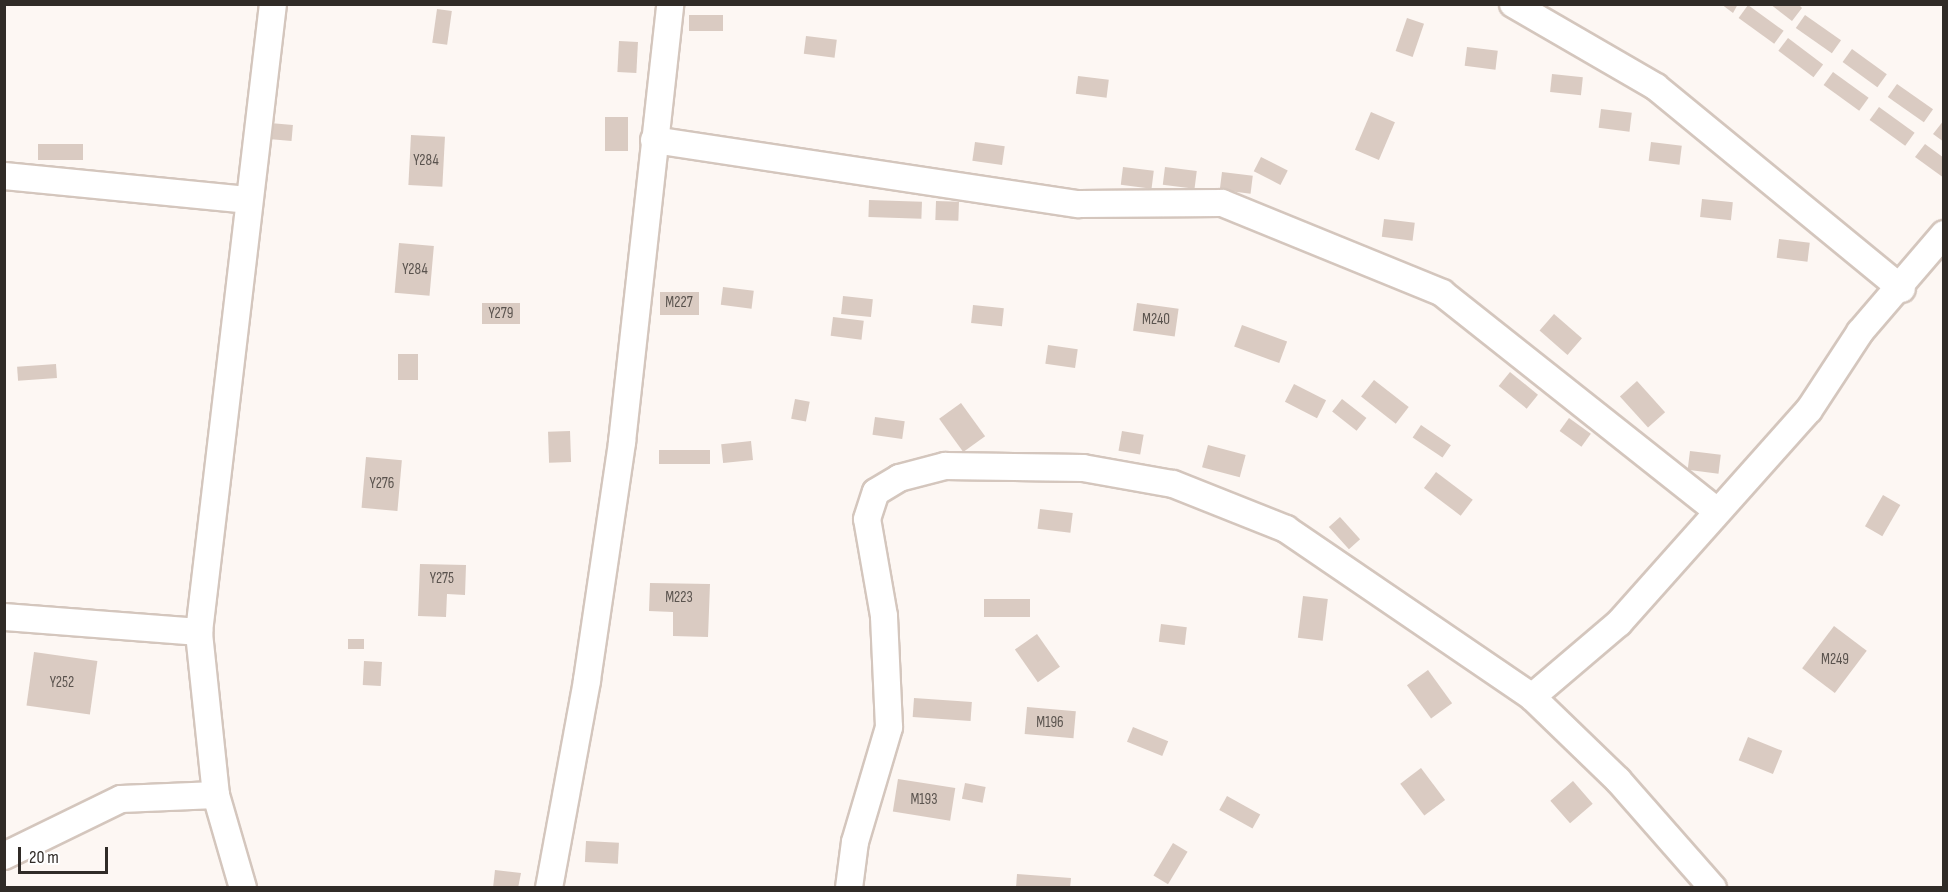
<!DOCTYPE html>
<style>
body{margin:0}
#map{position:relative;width:1948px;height:892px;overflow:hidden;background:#fdf7f3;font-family:"Sofia Sans Condensed",sans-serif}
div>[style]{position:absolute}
.building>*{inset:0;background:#dacbc2;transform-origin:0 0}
.roads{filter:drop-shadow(2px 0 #d4c6bd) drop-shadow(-2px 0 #d4c6bd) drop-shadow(0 2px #d4c6bd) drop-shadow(0 -2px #d4c6bd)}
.minor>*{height:26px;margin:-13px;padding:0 13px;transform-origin:13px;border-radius:13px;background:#fff}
span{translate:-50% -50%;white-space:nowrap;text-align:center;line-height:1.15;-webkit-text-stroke:4.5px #fff;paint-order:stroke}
.number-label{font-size:15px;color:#5a534e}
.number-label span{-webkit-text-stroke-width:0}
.frame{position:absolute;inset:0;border:6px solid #302b27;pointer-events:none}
.scale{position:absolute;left:18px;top:847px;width:90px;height:27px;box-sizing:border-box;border:3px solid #302b27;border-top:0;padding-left:8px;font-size:18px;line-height:21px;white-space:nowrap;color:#302b27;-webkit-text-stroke:4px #fff;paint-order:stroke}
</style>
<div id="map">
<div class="building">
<div style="clip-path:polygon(1721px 4px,1738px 4px,1733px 13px)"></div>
<div style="clip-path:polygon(1770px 4px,1798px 4px,1802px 8px,1792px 21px)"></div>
<div style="left:1748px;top:5px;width:44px;height:16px;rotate:36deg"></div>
<div style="left:437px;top:9px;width:15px;height:34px;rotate:8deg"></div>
<div style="left:689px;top:15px;width:34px;height:16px"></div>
<div style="left:1805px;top:15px;width:44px;height:16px;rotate:35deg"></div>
<div style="left:1407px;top:18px;width:18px;height:35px;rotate:19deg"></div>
<div style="left:806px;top:36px;width:31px;height:18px;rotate:7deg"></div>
<div style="left:1788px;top:38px;width:44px;height:16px;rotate:37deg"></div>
<div style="left:619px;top:41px;width:19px;height:31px;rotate:3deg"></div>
<div style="left:1467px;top:47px;width:31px;height:19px;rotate:7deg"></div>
<div style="left:1852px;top:49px;width:43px;height:16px;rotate:36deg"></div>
<div style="left:1833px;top:72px;width:44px;height:16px;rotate:36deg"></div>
<div style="left:1552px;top:74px;width:31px;height:18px;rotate:6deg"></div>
<div style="left:1078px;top:76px;width:31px;height:18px;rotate:7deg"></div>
<div style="left:1897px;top:84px;width:44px;height:16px;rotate:35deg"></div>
<div style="left:1879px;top:107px;width:44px;height:16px;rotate:36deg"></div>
<div style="left:1601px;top:109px;width:31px;height:19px;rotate:7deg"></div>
<div style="left:1371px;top:112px;width:26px;height:41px;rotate:23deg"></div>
<div style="left:605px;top:117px;width:23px;height:34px"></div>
<div style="clip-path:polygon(1944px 120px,1944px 142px,1933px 134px)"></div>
<div style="left:270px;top:123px;width:23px;height:16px;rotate:5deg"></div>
<div style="left:411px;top:135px;width:34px;height:50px;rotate:3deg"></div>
<div style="left:975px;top:142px;width:30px;height:19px;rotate:8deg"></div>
<div style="left:1651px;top:142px;width:31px;height:19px;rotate:7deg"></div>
<div style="left:38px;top:144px;width:45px;height:16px"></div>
<div style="clip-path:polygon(1925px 144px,1944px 158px,1944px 178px,1915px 157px)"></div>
<div style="left:1261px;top:157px;width:30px;height:16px;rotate:27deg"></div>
<div style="left:1123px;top:167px;width:31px;height:18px;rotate:7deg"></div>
<div style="left:1165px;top:167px;width:32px;height:18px;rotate:7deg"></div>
<div style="left:1222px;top:172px;width:31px;height:18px;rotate:7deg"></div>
<div style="left:1702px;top:199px;width:31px;height:18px;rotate:6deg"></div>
<div style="left:869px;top:200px;width:53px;height:17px;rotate:2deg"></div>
<div style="left:936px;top:201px;width:23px;height:19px;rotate:2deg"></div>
<div style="left:1384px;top:219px;width:31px;height:18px;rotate:7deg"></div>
<div style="left:1779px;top:239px;width:31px;height:19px;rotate:7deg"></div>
<div style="left:399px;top:243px;width:35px;height:50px;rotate:5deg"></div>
<div style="left:723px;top:287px;width:31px;height:18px;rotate:7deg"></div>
<div style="left:660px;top:292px;width:39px;height:23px"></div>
<div style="left:843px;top:296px;width:30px;height:18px;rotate:6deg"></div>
<div style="left:482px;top:303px;width:38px;height:21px"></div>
<div style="left:1137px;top:303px;width:42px;height:28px;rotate:8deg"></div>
<div style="left:973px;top:305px;width:31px;height:18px;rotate:6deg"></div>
<div style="left:1554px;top:314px;width:37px;height:22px;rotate:41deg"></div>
<div style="left:833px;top:317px;width:31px;height:19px;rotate:7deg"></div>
<div style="left:1242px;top:325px;width:48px;height:23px;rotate:20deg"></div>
<div style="left:1048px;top:345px;width:30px;height:19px;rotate:8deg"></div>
<div style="left:398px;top:354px;width:20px;height:26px"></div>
<div style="left:56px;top:364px;width:14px;height:39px;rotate:86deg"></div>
<div style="left:1510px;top:372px;width:36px;height:18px;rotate:39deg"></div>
<div style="left:1374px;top:380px;width:44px;height:21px;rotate:38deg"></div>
<div style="left:1637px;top:381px;width:42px;height:23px;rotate:48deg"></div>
<div style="left:1294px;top:384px;width:36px;height:20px;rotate:27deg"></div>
<div style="left:795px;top:399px;width:15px;height:20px;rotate:11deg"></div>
<div style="left:1342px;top:399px;width:31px;height:16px;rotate:38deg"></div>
<div style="left:961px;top:403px;width:41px;height:27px;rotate:54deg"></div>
<div style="left:875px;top:417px;width:30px;height:18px;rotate:8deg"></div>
<div style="left:1569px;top:418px;width:27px;height:16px;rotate:36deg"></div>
<div style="left:1421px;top:425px;width:36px;height:15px;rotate:34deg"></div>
<div style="left:570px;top:431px;width:31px;height:22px;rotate:88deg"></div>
<div style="left:1122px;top:431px;width:22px;height:20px;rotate:10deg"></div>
<div style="left:751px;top:441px;width:19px;height:30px;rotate:84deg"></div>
<div style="left:1208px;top:445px;width:39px;height:23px;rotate:15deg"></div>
<div style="left:659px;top:450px;width:51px;height:14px"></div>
<div style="left:1690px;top:451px;width:31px;height:19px;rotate:7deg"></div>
<div style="left:366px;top:457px;width:36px;height:51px;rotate:5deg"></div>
<div style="left:1436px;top:472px;width:46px;height:20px;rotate:37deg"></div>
<div style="left:1883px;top:495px;width:20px;height:36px;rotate:30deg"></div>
<div style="left:1040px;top:509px;width:33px;height:20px;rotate:7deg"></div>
<div style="left:1340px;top:517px;width:30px;height:15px;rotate:48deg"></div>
<div style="clip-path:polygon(420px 564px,466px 565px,465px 595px,447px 594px,446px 617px,418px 616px)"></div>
<div style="clip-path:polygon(650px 583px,710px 584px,708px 637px,673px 636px,673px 612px,649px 611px)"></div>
<div style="left:1303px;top:596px;width:25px;height:42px;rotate:7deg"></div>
<div style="left:984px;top:599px;width:46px;height:18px"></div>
<div style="left:1161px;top:624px;width:26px;height:18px;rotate:7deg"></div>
<div style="left:1834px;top:626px;width:41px;height:53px;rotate:37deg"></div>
<div style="left:1037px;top:634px;width:40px;height:27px;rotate:55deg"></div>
<div style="left:348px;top:639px;width:16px;height:10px"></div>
<div style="left:34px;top:652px;width:64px;height:54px;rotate:8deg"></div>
<div style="left:364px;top:661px;width:18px;height:24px;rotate:3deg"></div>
<div style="left:1428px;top:670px;width:41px;height:26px;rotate:54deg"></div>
<div style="left:914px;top:698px;width:58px;height:19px;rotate:4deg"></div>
<div style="left:1027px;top:707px;width:49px;height:27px;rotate:5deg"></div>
<div style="left:1133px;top:727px;width:38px;height:16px;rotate:22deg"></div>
<div style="left:1748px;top:737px;width:37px;height:25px;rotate:22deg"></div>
<div style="left:1421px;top:768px;width:40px;height:26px;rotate:53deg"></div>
<div style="left:898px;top:779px;width:58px;height:33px;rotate:9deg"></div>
<div style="left:1573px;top:781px;width:30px;height:30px;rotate:49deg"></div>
<div style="left:965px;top:783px;width:21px;height:16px;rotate:11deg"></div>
<div style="left:1227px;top:796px;width:38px;height:16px;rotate:29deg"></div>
<div style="left:586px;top:841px;width:33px;height:21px;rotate:3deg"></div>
<div style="left:1173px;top:843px;width:17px;height:38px;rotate:31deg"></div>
<div style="clip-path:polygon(495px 870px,521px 873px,518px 888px,493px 888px)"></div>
<div style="clip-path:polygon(1017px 874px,1071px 878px,1070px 888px,1016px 888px)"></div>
</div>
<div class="roads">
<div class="minor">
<div style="left:1513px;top:4px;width:165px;rotate:30.1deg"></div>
<div style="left:1656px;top:87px;width:318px;rotate:39.4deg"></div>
<div style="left:654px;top:140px;width:430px;rotate:8.6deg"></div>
<div style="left:1079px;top:204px;width:143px;rotate:-0.4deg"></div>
<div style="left:1222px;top:203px;width:238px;rotate:22.2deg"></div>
<div style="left:1442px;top:293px;width:351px;rotate:38.4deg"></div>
<div style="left:4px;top:176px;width:244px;rotate:5.6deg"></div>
<div style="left:4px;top:617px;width:196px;rotate:4.4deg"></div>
<div style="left:1532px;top:697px;width:114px;rotate:-40.4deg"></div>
<div style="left:1619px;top:623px;width:285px;rotate:-48.3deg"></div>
<div style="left:1809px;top:410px;width:93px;rotate:-56.8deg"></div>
<div style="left:1860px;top:332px;width:129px;rotate:-49.4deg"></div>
<div style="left:4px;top:856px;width:130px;rotate:-26deg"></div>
<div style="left:121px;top:799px;width:95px;rotate:-2.4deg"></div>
<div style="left:243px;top:888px;width:97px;rotate:-106.2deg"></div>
<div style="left:216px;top:795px;width:164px;rotate:-96deg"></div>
<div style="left:199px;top:632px;width:632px;rotate:-83.28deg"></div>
<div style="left:549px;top:888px;width:211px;rotate:-79.6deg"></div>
<div style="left:587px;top:680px;width:241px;rotate:-81.6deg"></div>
<div style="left:622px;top:442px;width:441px;rotate:-83.7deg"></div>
<div style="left:849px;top:888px;width:46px;rotate:-82.6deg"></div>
<div style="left:855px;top:842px;width:120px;rotate:-73.5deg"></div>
<div style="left:889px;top:727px;width:111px;rotate:-92.6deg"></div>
<div style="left:884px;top:616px;width:98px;rotate:-99.9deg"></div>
<div style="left:867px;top:519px;width:28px;rotate:-72deg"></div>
<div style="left:876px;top:492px;width:27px;rotate:-31deg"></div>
<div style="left:899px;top:478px;width:48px;rotate:-14.6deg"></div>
<div style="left:945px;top:466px;width:138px;rotate:0.8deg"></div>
<div style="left:1083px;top:468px;width:91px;rotate:10.1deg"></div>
<div style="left:1173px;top:484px;width:122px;rotate:21.7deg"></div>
<div style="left:1286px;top:529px;width:298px;rotate:34.3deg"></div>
<div style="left:1532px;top:697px;width:120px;rotate:44deg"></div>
<div style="left:1618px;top:780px;width:144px;rotate:48.7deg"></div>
</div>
</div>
<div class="number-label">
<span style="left:426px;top:161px">Y284</span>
<span style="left:415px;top:270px">Y284</span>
<span style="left:679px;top:303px">M227</span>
<span style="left:501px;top:314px">Y279</span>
<span style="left:1156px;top:320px">M240</span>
<span style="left:382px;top:484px">Y276</span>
<span style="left:442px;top:579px">Y275</span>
<span style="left:679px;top:598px">M223</span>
<span style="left:1835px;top:660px">M249</span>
<span style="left:62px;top:683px">Y252</span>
<span style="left:1050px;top:723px">M196</span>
<span style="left:924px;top:800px">M193</span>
</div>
<div class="frame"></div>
<div class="scale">20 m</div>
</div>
